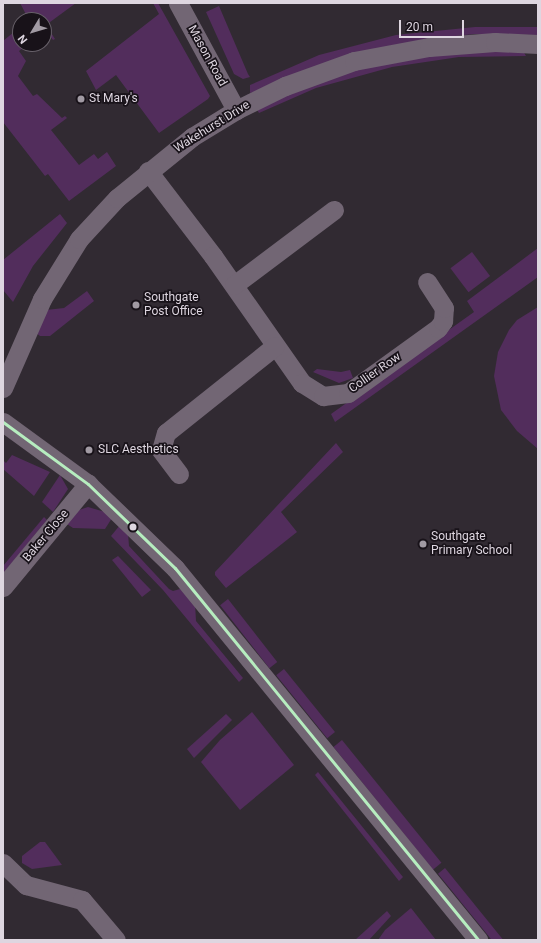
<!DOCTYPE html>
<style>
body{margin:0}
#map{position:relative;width:541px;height:943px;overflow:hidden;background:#312a32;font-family:Roboto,sans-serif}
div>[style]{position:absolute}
.green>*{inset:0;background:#522d5c;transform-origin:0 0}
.minor>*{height:19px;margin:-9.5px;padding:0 9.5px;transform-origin:9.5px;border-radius:9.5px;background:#726674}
.bus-1>*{height:3px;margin:-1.5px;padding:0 1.5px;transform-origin:1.5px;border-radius:1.5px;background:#b6edbf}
.dots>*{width:11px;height:11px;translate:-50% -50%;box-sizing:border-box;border:2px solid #181219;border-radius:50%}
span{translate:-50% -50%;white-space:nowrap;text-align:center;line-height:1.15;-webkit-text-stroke:3.5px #181219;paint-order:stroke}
.street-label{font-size:12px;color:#ded6e0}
.poi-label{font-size:12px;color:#ded6e0}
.left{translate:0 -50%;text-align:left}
.frame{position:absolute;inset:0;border:4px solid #ded6e0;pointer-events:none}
.north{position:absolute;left:12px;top:12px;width:40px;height:40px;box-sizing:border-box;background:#181219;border:1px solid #676069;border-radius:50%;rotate:232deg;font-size:11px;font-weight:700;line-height:16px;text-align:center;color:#ded6e0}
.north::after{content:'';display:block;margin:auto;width:14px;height:18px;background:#a19aa3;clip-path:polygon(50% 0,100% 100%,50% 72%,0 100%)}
.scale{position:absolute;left:399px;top:20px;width:65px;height:18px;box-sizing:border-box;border:2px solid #ded6e0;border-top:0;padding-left:5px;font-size:12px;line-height:14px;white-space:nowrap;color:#ded6e0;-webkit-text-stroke:3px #181219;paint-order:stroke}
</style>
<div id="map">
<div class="green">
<div style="clip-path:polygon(20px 3px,76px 3px,46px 25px,55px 39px,53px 40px,46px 31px,44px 32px,44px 20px,29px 20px)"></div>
<div style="clip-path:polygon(153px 3px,158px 3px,210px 96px,208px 99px,159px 133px,116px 75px,96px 90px,86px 71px,159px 14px)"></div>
<div style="clip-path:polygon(219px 6px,248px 74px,250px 77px,243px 79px,234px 74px,206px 12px)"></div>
<div style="clip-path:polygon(20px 27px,20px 44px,28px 44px,19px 51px,26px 61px,18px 76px,33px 96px,37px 94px,62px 118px,65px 116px,67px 118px,51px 130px,79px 165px,94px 154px,98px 159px,107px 152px,116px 166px,69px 201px,48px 174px,45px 176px,3px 122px,3px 41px)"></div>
<div style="clip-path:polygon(475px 27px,538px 27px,538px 35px,474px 34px,438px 38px,250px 93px,250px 85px,319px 55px,396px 35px)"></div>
<div style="clip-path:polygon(523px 51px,526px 56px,459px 57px,392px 67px,316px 88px,259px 113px,256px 108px,281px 96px,356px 70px,390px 62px,459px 52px)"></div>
<div style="clip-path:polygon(60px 214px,67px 223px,33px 266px,13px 302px,3px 290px,3px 260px)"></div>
<div style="clip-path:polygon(538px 248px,538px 277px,335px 422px,331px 414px,474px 312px,467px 301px)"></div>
<div style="left:472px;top:252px;width:30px;height:27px;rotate:53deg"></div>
<div style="clip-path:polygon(87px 291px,94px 301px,50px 336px,40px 336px,35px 332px,46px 310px,64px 308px)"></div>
<div style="clip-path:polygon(538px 307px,538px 449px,517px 431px,501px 410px,494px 376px,498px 352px,509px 330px,517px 320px)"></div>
<div style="clip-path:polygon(317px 369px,341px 372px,350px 370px,353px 378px,339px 383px,313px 372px)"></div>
<div style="clip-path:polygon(336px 443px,343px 452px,281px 512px,297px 532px,226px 588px,215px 575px,215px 572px)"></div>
<div style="clip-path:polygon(12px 455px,50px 472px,34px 496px,3px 469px,3px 460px,6px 463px)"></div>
<div style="clip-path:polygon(60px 475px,68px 489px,53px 512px,42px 502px)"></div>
<div style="clip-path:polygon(88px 507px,105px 512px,112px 518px,105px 529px,73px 528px,67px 524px,79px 510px)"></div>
<div style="clip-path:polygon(44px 517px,47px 520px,3px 574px,3px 566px)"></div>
<div style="clip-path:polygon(120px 525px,128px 533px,129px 546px,169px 589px,173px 591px,180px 589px,195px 603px,196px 621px,243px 678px,239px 682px,163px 590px,111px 536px)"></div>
<div style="clip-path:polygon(118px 556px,151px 590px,142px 597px,112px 560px)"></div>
<div style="left:228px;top:599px;width:80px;height:10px;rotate:52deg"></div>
<div style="left:284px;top:669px;width:81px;height:10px;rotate:51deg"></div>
<div style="clip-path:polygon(252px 712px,294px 765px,240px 810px,201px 762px,220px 740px)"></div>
<div style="clip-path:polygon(226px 714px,232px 720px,194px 758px,187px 749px)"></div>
<div style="left:342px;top:740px;width:158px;height:11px;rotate:51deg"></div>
<div style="clip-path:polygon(318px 772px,403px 877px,399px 881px,315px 775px)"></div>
<div style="clip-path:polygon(40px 842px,45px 842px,62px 865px,32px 869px,22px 863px,22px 856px)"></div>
<div style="left:445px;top:868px;width:93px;height:9px;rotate:51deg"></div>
<div style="clip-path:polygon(411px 908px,436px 940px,378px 940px,385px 930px)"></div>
<div style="clip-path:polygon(387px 911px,391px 916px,369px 940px,355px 940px)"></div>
</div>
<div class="minor">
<div style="left:178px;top:3px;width:122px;rotate:61.5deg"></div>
<div style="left:148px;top:171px;width:107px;rotate:52.6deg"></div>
<div style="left:213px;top:256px;width:155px;rotate:55deg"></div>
<div style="left:302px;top:383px;width:25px;rotate:32deg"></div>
<div style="left:323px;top:396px;width:25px;rotate:-7deg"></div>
<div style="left:348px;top:393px;width:111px;rotate:-35.8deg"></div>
<div style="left:438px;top:328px;width:9px;rotate:-54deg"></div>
<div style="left:443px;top:321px;width:13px;rotate:-86deg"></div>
<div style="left:444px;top:308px;width:31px;rotate:-123deg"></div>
<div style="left:234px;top:285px;width:125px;rotate:-36.9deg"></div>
<div style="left:3px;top:388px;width:97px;rotate:-66.3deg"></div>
<div style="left:42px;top:299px;width:70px;rotate:-58.3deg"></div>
<div style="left:79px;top:239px;width:56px;rotate:-47.2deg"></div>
<div style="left:117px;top:198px;width:97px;rotate:-39.1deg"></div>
<div style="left:192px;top:137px;width:52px;rotate:-31.5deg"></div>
<div style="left:236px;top:110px;width:55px;rotate:-26.1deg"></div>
<div style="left:285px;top:86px;width:73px;rotate:-19.9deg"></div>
<div style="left:354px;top:61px;width:76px;rotate:-10.6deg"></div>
<div style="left:429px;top:47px;width:66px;rotate:-4.3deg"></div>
<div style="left:495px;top:42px;width:43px;rotate:2.7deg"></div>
<div style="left:3px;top:422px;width:105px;rotate:36.1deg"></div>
<div style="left:88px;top:484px;width:121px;rotate:44deg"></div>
<div style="left:175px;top:568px;width:480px;rotate:50.8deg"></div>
<div style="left:179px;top:474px;width:30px;rotate:-127deg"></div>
<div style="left:161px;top:450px;width:18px;rotate:-74deg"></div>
<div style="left:166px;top:433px;width:139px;rotate:-38.6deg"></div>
<div style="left:3px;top:587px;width:134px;rotate:-50.5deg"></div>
<div style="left:3px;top:863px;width:32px;rotate:44deg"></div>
<div style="left:26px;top:885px;width:58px;rotate:15deg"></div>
<div style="left:82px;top:900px;width:52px;rotate:49.6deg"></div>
</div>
<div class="bus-1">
<div style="left:3px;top:422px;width:105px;rotate:36.1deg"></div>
<div style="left:88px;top:484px;width:121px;rotate:44deg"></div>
<div style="left:175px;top:568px;width:480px;rotate:50.8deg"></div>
</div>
<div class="dots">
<div style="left:81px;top:99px;background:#a19aa3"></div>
<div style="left:136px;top:305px;background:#a19aa3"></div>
<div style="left:89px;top:450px;background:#a19aa3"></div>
<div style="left:133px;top:527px;background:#ded6e0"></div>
<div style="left:423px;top:544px;background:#a19aa3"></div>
</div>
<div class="street-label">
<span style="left:207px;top:56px;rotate:61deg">Mason Road</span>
<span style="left:212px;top:127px;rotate:-32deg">Wakehurst Drive</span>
<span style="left:375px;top:373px;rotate:-35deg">Collier Row</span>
<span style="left:46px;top:536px;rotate:-50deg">Baker Close</span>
</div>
<div class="poi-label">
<span class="left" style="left:89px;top:99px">St Mary's</span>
<span class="left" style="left:144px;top:305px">Southgate<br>Post Office</span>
<span class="left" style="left:98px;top:450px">SLC Aesthetics</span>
<span class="left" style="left:431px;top:544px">Southgate<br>Primary School</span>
</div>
<div class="frame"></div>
<div class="north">N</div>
<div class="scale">20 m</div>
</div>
